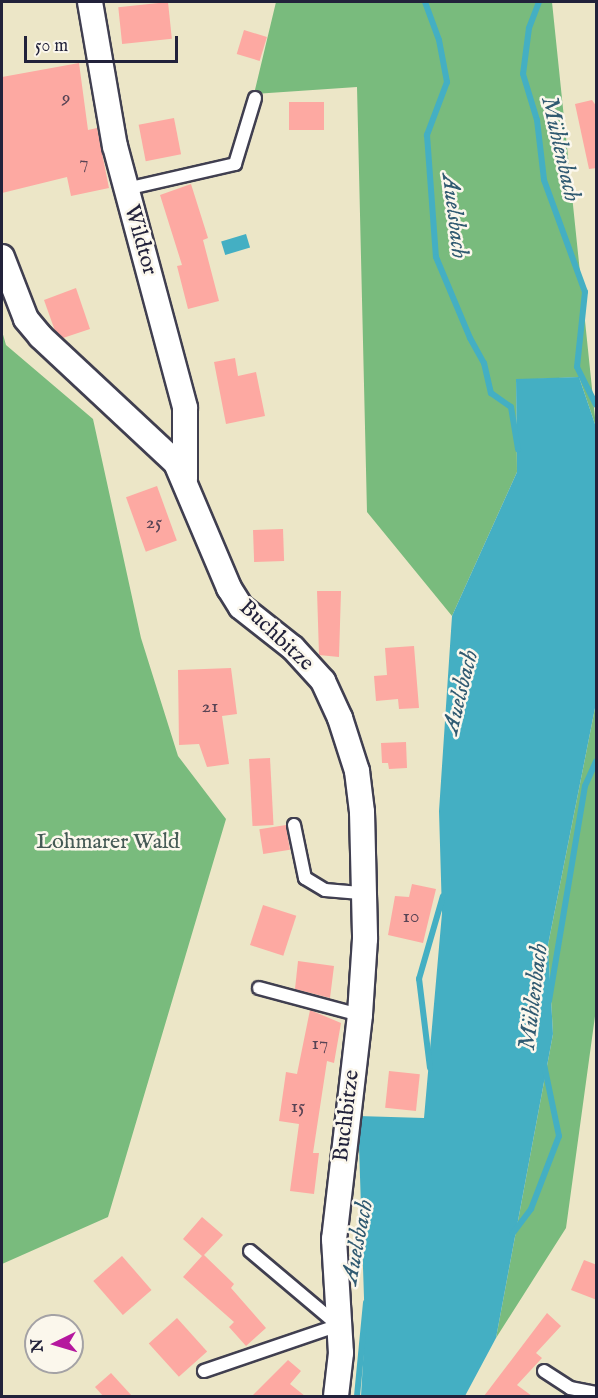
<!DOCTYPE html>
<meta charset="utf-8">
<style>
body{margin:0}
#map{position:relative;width:598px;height:1398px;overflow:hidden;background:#ece6c7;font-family:"IM FELL English",serif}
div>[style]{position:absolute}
.forest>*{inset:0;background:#79bb7d}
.water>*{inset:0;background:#44afc3;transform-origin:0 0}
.stream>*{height:6px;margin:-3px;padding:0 3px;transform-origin:3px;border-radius:3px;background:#44afc3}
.building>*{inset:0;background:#fda9a2;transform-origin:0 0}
.roads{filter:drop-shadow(2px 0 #403f50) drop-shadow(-2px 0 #403f50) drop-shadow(0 2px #403f50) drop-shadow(0 -2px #403f50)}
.service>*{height:12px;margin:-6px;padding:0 6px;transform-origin:6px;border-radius:6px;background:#fff}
.minor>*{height:24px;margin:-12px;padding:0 12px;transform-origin:12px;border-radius:12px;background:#fff}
span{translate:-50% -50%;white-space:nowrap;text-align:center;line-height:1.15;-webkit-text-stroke:5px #fbf7ec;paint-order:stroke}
.number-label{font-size:20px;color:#594455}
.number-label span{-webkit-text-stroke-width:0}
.street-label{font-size:22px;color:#22223b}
.park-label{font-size:22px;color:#455a55}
.water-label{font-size:24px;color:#305a71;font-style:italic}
.frame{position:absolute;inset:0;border:3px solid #22223b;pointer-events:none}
.north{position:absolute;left:24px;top:1314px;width:60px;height:60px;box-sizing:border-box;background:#fbf7ec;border:2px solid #a4a2a5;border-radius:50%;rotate:265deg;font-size:16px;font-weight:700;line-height:24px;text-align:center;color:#22223b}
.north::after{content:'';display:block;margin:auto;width:21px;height:27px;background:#b5179e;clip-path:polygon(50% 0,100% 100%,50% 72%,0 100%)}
.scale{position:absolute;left:24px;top:36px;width:154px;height:27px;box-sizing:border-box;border:3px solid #22223b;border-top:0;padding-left:8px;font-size:18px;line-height:21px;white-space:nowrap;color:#22223b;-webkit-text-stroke:4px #fbf7ec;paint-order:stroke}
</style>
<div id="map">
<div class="forest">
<div style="clip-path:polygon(276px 2px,552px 2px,596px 427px,579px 377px,516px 380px,517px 472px,452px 616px,367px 512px,357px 87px,254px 94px)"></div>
<div style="clip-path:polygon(2px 331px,6px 345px,93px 419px,141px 638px,178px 756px,226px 819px,108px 1217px,2px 1264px)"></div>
<div style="clip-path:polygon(596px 703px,596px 1009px,566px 1228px,496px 1338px,553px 1034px,548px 945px)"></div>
</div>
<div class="water">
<div style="left:246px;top:234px;width:14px;height:26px;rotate:73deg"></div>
<div style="clip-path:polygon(579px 377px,596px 427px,596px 703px,548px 945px,553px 1034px,496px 1338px,465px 1396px,361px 1396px,365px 1328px,358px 1116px,424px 1118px,442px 913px,439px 811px,452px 616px,517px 472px,516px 379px)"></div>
</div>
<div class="stream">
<div style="left:425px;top:2px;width:40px;rotate:69.8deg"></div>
<div style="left:439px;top:40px;width:43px;rotate:79.2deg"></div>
<div style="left:447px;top:82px;width:57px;rotate:110.7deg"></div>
<div style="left:427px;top:135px;width:122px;rotate:85.8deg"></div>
<div style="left:436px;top:257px;width:88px;rotate:67.2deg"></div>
<div style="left:470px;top:338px;width:29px;rotate:61deg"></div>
<div style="left:484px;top:363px;width:31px;rotate:77deg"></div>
<div style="left:491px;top:393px;width:24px;rotate:35deg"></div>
<div style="left:511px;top:407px;width:43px;rotate:80.5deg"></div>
<div style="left:539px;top:2px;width:28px;rotate:111deg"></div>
<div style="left:529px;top:28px;width:46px;rotate:97.4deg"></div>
<div style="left:523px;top:74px;width:48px;rotate:73.1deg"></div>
<div style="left:537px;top:120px;width:60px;rotate:83.3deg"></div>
<div style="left:544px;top:180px;width:119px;rotate:69.9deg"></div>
<div style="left:585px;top:292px;width:75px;rotate:96.1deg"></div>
<div style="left:577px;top:367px;width:42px;rotate:63.4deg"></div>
<div style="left:549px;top:1001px;width:218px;rotate:-80.5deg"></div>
<div style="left:585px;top:786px;width:27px;rotate:-66deg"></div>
<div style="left:430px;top:1068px;width:90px;rotate:-97deg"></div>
<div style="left:419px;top:979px;width:86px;rotate:-73.9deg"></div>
<div style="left:513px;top:1233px;width:30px;rotate:-53deg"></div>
<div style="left:531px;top:1209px;width:78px;rotate:-69deg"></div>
<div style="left:559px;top:1136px;width:74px;rotate:-101.8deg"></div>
<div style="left:357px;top:1396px;width:94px;rotate:-84.5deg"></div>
</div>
<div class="building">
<div style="left:168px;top:2px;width:37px;height:50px;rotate:84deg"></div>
<div style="left:244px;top:30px;width:24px;height:25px;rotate:17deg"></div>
<div style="clip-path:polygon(79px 63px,88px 130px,97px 128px,109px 188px,71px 196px,67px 177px,2px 193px,2px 77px)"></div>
<div style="clip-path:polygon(592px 100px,597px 107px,597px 168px,589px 169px,575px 104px)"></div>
<div style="left:289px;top:102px;width:35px;height:28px"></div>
<div style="left:174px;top:118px;width:37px;height:36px;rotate:79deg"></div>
<div style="clip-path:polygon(191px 184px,208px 238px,203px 240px,219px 301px,188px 309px,177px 266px,182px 265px,160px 195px)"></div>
<div style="clip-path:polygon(76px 288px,90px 329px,63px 338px,55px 331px,44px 300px)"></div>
<div style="clip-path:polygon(235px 358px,238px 376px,256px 372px,265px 416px,226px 424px,214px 362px)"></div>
<div style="left:157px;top:486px;width:58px;height:33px;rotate:70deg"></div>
<div style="left:283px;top:529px;width:32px;height:30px;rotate:88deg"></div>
<div style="clip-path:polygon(317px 591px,341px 591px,339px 657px,319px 655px)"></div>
<div style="clip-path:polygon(414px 646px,419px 708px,399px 709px,398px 699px,376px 701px,374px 676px,387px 675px,385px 648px)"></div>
<div style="clip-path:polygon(231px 668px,237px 714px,222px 716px,229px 764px,207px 767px,199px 744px,179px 745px,178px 670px)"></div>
<div style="clip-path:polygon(406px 742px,407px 768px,389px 769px,388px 763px,382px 763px,381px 743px)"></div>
<div style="left:270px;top:758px;width:67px;height:21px;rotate:87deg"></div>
<div style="left:286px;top:825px;width:25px;height:27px;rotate:81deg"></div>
<div style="clip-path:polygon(412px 884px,436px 889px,423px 943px,388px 935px,395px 896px,409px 897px)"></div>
<div style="left:263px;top:905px;width:35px;height:42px;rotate:18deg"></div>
<div style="clip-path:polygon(298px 961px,334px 966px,330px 998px,295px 989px)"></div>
<div style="clip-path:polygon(310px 1010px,341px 1023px,334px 1063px,327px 1061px,313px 1153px,319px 1153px,314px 1194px,290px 1191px,299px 1124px,279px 1121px,286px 1072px,297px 1074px)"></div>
<div style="left:389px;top:1071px;width:31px;height:37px;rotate:6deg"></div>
<div style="clip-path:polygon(202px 1217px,223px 1235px,204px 1255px,234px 1284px,231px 1288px,266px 1328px,246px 1346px,229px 1327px,234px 1322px,183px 1277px,202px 1256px,183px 1239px)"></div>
<div style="left:122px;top:1256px;width:45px;height:38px;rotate:49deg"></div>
<div style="clip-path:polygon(584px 1260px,597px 1265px,597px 1300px,571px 1290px)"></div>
<div style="clip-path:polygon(547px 1313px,561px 1326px,536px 1353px,542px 1358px,517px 1385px,532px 1396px,484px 1396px)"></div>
<div style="left:177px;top:1318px;width:45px;height:38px;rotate:48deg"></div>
<div style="clip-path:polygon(288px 1360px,301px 1371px,290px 1384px,305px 1396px,252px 1396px)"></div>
<div style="clip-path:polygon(111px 1373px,132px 1396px,103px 1396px,95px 1387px)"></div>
</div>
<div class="roads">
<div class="service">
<div style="left:126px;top:189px;width:112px;rotate:-12.9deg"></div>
<div style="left:235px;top:164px;width:69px;rotate:-73.1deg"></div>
<div style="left:294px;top:825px;width:54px;rotate:78.3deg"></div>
<div style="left:305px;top:878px;width:23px;rotate:31deg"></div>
<div style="left:325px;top:890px;width:38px;rotate:5deg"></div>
<div style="left:259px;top:988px;width:105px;rotate:15deg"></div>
<div style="left:250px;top:1251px;width:115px;rotate:40.1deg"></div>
<div style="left:204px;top:1371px;width:143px;rotate:-18.8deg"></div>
<div style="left:544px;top:1371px;width:31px;rotate:33deg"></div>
<div style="left:570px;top:1388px;width:26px;rotate:11deg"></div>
</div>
<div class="minor">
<div style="left:90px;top:2px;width:146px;rotate:80.2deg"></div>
<div style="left:115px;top:146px;width:271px;rotate:75deg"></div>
<div style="left:185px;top:408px;width:71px;rotate:90deg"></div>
<div style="left:2px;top:257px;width:66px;rotate:68.8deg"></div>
<div style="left:26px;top:319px;width:23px;rotate:50deg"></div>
<div style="left:41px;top:337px;width:185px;rotate:43deg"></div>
<div style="left:176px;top:463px;width:136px;rotate:67deg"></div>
<div style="left:229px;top:588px;width:22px;rotate:58deg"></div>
<div style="left:241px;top:607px;width:66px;rotate:38.3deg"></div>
<div style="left:293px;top:648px;width:45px;rotate:47.7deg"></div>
<div style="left:323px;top:681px;width:41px;rotate:65.3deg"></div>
<div style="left:340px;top:718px;width:56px;rotate:72.2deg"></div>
<div style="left:357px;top:771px;width:41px;rotate:83deg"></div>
<div style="left:362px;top:812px;width:127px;rotate:88.6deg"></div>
<div style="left:365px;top:939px;width:76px;rotate:93.8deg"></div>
<div style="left:360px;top:1015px;width:226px;rotate:96.6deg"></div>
<div style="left:334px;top:1239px;width:114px;rotate:86.5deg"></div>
<div style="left:341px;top:1353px;width:43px;rotate:96.6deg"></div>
</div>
</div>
<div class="number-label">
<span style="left:66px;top:97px">9</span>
<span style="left:84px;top:162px">7</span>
<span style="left:154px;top:522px">25</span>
<span style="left:210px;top:706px">21</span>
<span style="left:411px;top:916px">10</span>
<span style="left:320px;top:1043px">17</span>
<span style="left:298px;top:1106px">15</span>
</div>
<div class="street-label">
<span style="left:140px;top:240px;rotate:74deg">Wildtor</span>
<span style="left:276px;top:636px;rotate:43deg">Buchbitze</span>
<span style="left:347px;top:1116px;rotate:-83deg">Buchbitze</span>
</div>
<div class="park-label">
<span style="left:108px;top:843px">Lohmarer Wald</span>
</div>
<div class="water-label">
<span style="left:560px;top:149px;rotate:77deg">Mühlenbach</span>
<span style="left:454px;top:216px;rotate:83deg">Auelsbach</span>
<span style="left:461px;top:692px;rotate:-76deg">Auelsbach</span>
<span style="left:534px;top:997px;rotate:-83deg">Mühlenbach</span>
<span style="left:358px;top:1242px;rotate:-79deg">Auelsbach</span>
</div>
<div class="frame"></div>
<div class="north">N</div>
<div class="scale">50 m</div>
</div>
